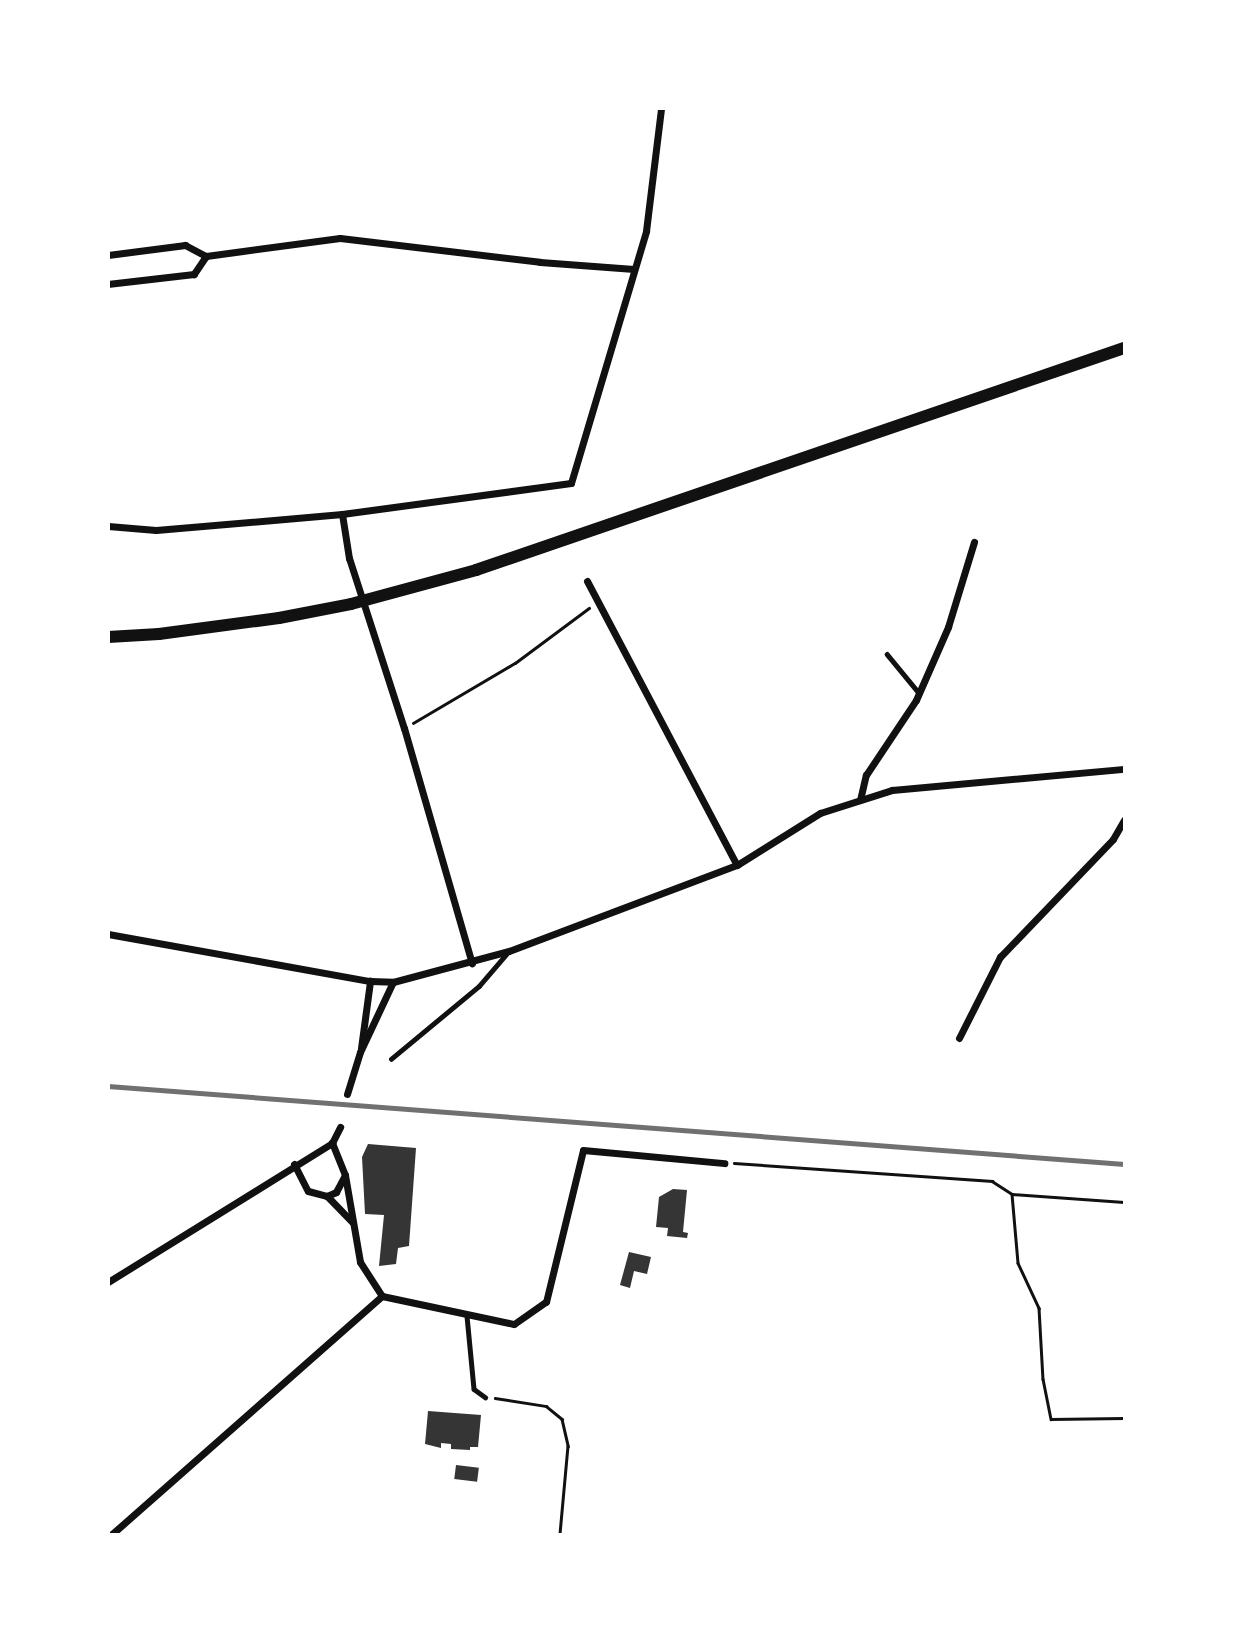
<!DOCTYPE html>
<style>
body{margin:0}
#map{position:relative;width:1233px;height:1643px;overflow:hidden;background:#fff;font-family:"Fira Sans",sans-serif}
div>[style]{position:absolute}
.building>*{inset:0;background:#353535;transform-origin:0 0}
.path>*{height:2.5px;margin:-1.25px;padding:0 1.25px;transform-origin:1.25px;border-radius:1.25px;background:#111}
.service>*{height:4.5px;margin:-2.25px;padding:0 2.25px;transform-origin:2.25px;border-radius:2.25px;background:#111}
.minor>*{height:7px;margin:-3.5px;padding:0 3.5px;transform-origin:3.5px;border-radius:3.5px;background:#111}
.primary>*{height:12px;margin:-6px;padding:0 6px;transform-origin:6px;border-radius:6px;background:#111}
.rail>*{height:4.5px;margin:-2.25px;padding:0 2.25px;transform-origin:2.25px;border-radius:2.25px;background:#707070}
span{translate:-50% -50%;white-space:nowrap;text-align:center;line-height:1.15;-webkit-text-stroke:5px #fff;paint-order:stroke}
.frame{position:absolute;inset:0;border:110px solid #fff;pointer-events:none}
</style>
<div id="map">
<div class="building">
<div style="clip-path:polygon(368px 1144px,416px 1148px,409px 1246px,398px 1248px,396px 1264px,379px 1266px,384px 1215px,365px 1214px,362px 1157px)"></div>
<div style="clip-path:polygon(673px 1189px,687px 1190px,683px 1232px,688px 1233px,687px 1238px,667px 1236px,668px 1228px,656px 1227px,659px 1197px)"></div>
<div style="clip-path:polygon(629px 1252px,651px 1257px,647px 1274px,634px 1271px,630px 1288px,620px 1285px)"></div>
<div style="clip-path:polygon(428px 1411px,481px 1415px,478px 1447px,470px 1447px,470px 1450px,451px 1449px,451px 1444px,441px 1443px,441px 1448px,425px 1444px)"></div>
<div style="left:456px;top:1465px;width:23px;height:14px;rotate:7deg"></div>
</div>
<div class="path">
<div style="left:413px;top:723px;width:118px;rotate:-30.5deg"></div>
<div style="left:515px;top:663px;width:92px;rotate:-36.6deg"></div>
<div style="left:734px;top:1163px;width:259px;rotate:4deg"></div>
<div style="left:992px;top:1181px;width:24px;rotate:33deg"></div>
<div style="left:1012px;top:1194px;width:112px;rotate:4.1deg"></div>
<div style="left:1012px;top:1194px;width:69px;rotate:85deg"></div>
<div style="left:1018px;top:1263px;width:50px;rotate:65deg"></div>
<div style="left:1039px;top:1308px;width:71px;rotate:86.8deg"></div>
<div style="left:1043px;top:1379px;width:41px;rotate:78.7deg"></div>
<div style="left:1051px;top:1419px;width:73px;rotate:-0.8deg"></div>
<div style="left:495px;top:1398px;width:52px;rotate:8.9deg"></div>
<div style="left:546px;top:1406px;width:21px;rotate:39deg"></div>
<div style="left:562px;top:1419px;width:28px;rotate:77deg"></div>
<div style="left:568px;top:1446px;width:88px;rotate:95.2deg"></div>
</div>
<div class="service">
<div style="left:887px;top:654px;width:50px;rotate:50.6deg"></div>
<div style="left:391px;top:1059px;width:114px;rotate:-39.7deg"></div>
<div style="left:479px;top:986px;width:45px;rotate:-49.5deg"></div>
<div style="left:467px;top:1316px;width:73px;rotate:84.5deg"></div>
<div style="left:474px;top:1389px;width:14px;rotate:36deg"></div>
</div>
<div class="minor">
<div style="left:108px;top:255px;width:78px;rotate:-7.4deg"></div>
<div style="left:185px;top:245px;width:24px;rotate:28deg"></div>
<div style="left:206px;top:256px;width:22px;rotate:124deg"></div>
<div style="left:194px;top:274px;width:87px;rotate:173.4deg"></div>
<div style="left:206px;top:256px;width:135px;rotate:-7.7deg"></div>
<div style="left:340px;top:238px;width:201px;rotate:6.8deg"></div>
<div style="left:540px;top:262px;width:94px;rotate:4.3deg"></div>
<div style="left:342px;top:514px;width:45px;rotate:81deg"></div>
<div style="left:349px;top:558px;width:179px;rotate:72.1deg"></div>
<div style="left:404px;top:728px;width:245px;rotate:73.9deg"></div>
<div style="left:108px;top:526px;width:48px;rotate:4.8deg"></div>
<div style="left:156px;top:530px;width:187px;rotate:-4.9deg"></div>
<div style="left:342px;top:514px;width:231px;rotate:-7.7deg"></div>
<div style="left:571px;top:483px;width:263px;rotate:-73.4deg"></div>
<div style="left:646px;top:231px;width:124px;rotate:-83deg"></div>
<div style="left:587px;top:581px;width:321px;rotate:62.2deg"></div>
<div style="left:860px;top:800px;width:26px;rotate:-77deg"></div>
<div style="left:866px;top:775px;width:90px;rotate:-56.3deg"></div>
<div style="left:916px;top:700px;width:80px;rotate:-66.3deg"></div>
<div style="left:948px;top:627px;width:89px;rotate:-73deg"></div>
<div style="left:108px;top:934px;width:266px;rotate:10.2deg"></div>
<div style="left:370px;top:981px;width:23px;rotate:2deg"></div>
<div style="left:393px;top:982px;width:120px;rotate:-15deg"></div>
<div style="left:509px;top:951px;width:244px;rotate:-20.7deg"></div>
<div style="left:737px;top:865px;width:98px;rotate:-32.1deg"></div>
<div style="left:820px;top:813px;width:76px;rotate:-17.7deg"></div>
<div style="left:892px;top:790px;width:233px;rotate:-5.2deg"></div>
<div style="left:959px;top:1038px;width:91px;rotate:-63.2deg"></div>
<div style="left:1000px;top:957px;width:163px;rotate:-46.2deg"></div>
<div style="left:1113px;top:839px;width:22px;rotate:-60deg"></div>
<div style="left:361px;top:1048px;width:68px;rotate:-82.3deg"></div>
<div style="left:347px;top:1094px;width:44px;rotate:-72.8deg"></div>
<div style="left:360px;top:1052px;width:77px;rotate:-64.8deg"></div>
<div style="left:294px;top:1164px;width:30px;rotate:63deg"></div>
<div style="left:308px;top:1191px;width:20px;rotate:15deg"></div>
<div style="left:327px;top:1196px;width:10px;rotate:-24deg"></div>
<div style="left:336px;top:1192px;width:19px;rotate:-62deg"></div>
<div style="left:345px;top:1175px;width:35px;rotate:-112deg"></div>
<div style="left:345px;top:1175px;width:88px;rotate:80.2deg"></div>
<div style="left:360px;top:1262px;width:40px;rotate:57.1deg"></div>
<div style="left:382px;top:1296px;width:135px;rotate:12deg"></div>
<div style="left:514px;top:1324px;width:39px;rotate:-35deg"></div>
<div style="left:546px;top:1302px;width:156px;rotate:-76.3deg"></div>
<div style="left:583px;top:1150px;width:142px;rotate:5.3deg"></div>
<div style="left:327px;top:1196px;width:36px;rotate:46deg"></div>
<div style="left:108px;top:1282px;width:264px;rotate:-31.8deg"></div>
<div style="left:332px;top:1143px;width:18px;rotate:-63deg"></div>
<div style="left:112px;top:1534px;width:360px;rotate:-41.4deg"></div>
</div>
<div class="primary">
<div style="left:108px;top:637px;width:51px;rotate:-3.4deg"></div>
<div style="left:159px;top:634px;width:121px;rotate:-7.6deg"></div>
<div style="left:279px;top:618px;width:73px;rotate:-11deg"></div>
<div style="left:351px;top:604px;width:130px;rotate:-15.2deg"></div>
<div style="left:476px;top:570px;width:685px;rotate:-18.91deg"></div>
</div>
<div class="rail">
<div style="left:108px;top:1086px;width:1019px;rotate:4.39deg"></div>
</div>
<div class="frame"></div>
</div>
